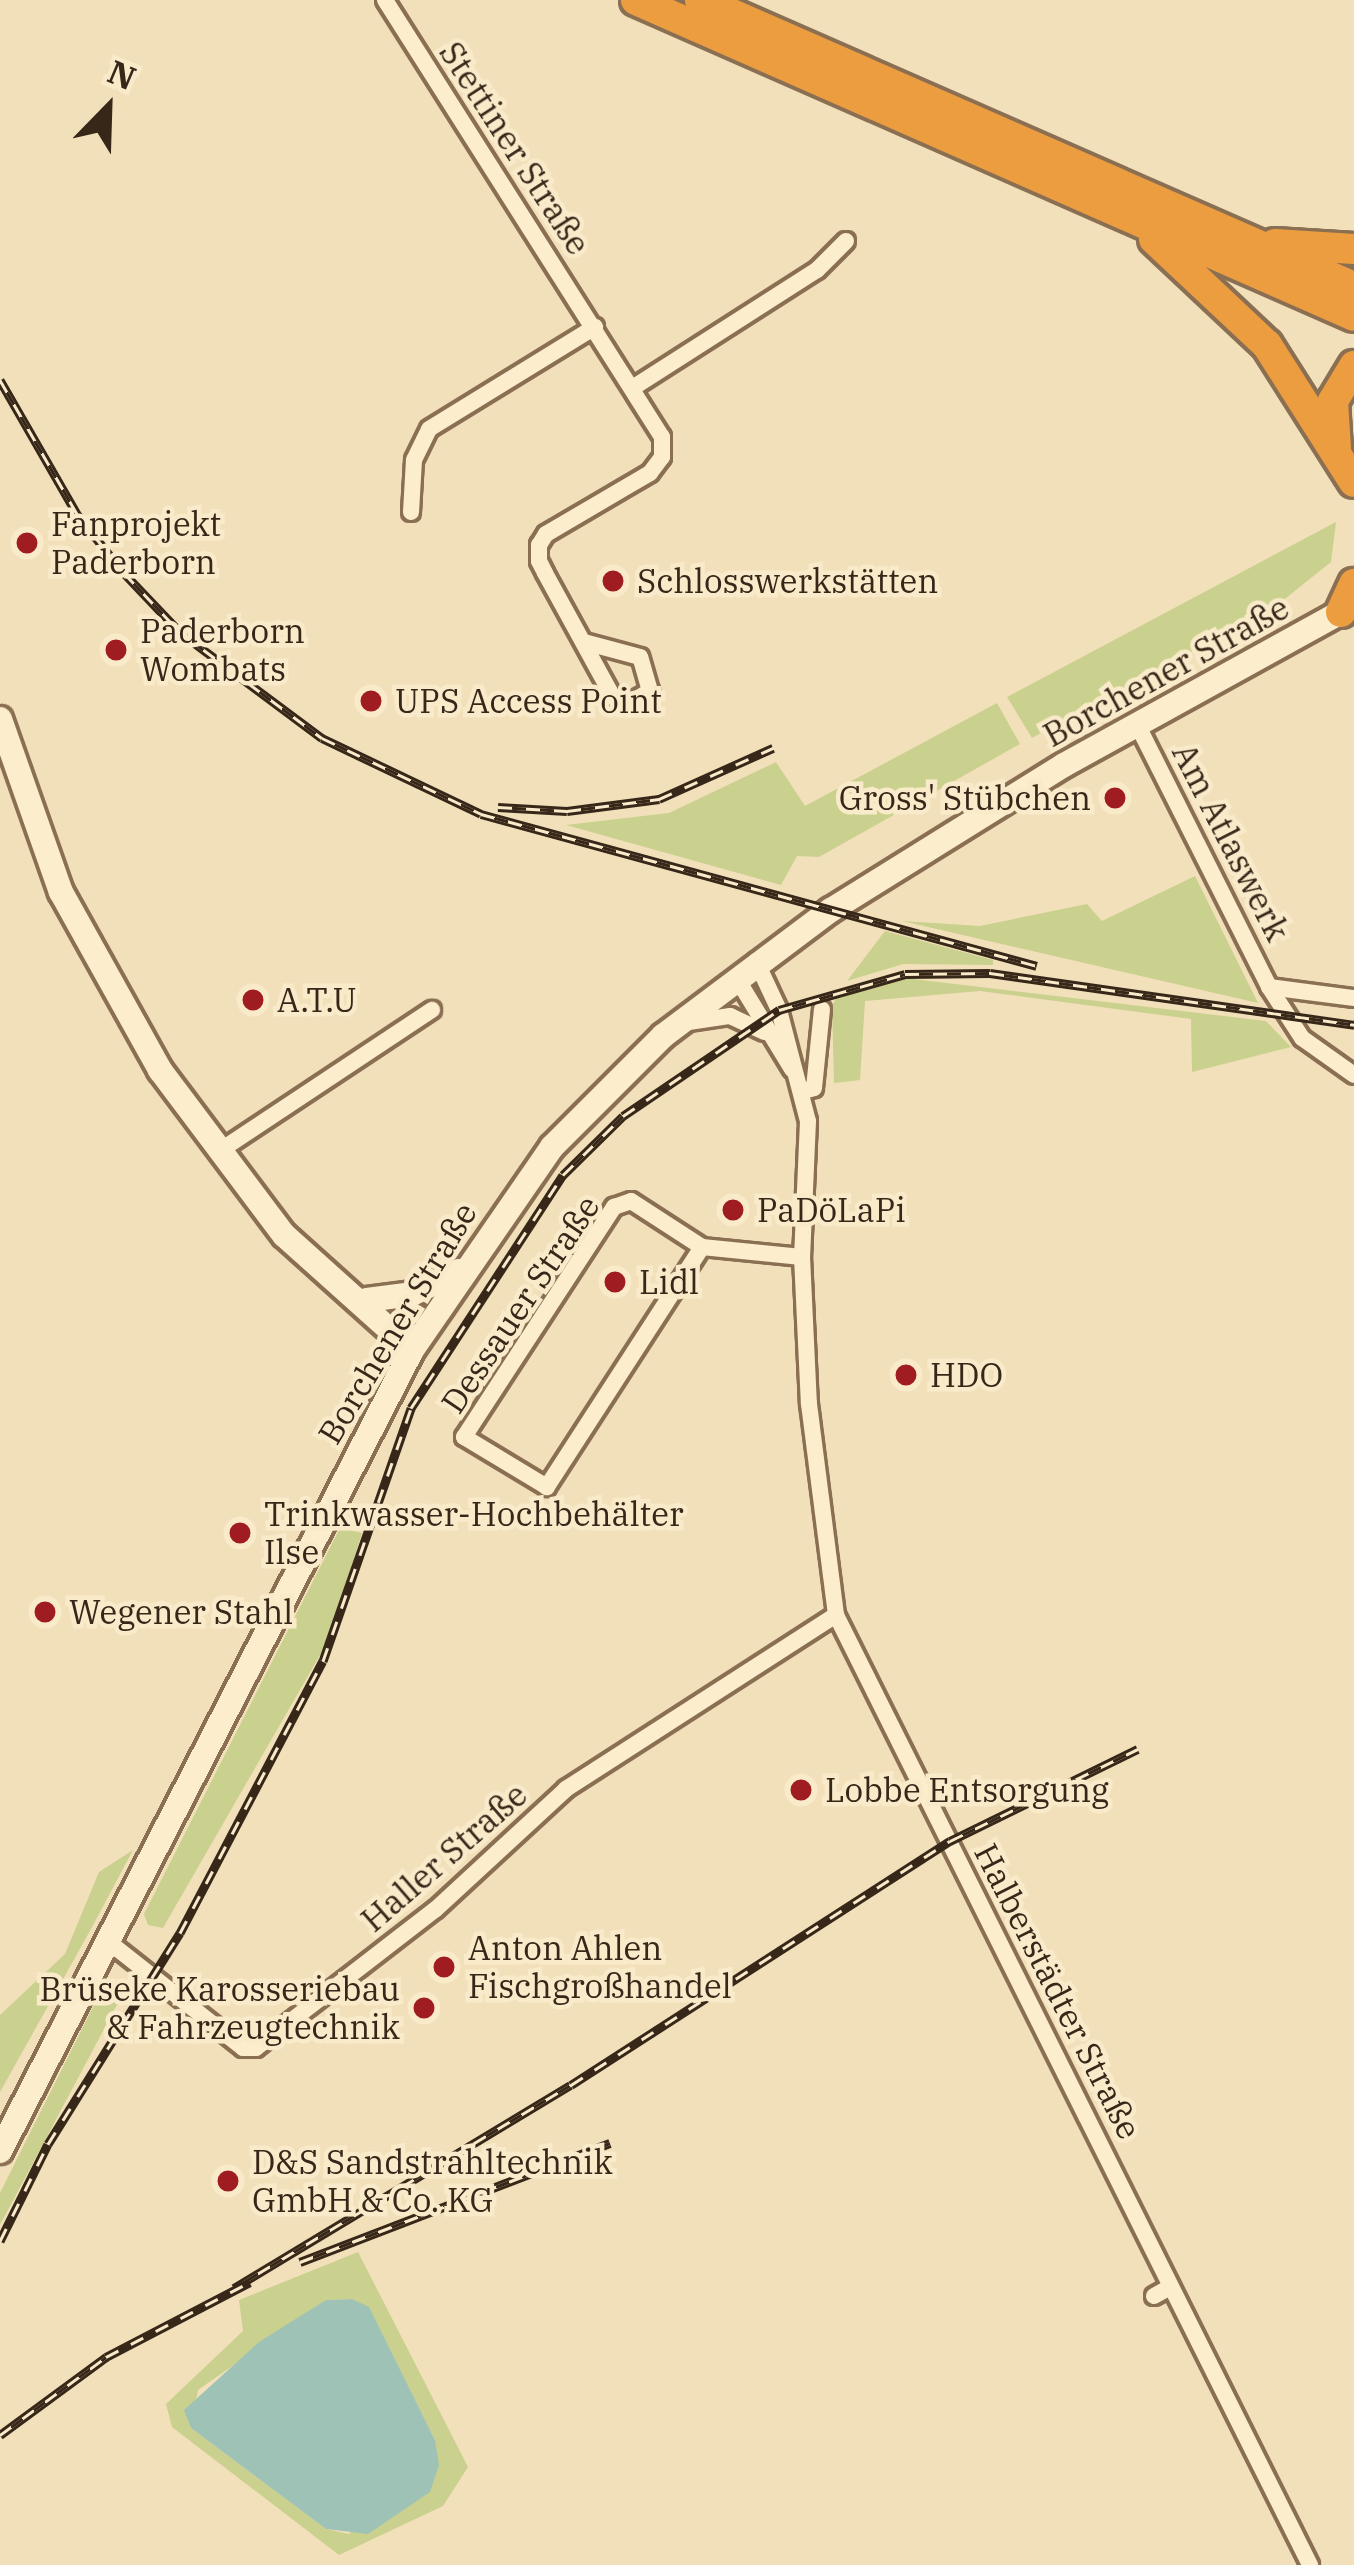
<!DOCTYPE html>
<meta charset="utf-8">
<style>
body{margin:0}
#map{position:relative;width:1354px;height:2565px;overflow:hidden;background:#f2e0ba;font-family:"IBM Plex Serif",serif}
div>[style]{position:absolute}
.green>*{inset:0;background:#cad08d}
.water>*{inset:0;background:#9fc2b7}
.roads{filter:drop-shadow(3px 0 #8a6f53) drop-shadow(-3px 0 #8a6f53) drop-shadow(0 3px #8a6f53) drop-shadow(0 -3px #8a6f53)}
.street>*{height:16px;margin:-8px;padding:0 8px;transform-origin:8px;border-radius:8px;background:#fcedcd}
.secondary>*{height:24px;margin:-12px;padding:0 12px;transform-origin:12px;border-radius:12px;background:#fcedcd}
.highway>*{height:30px;margin:-15px;padding:0 15px;transform-origin:15px;border-radius:15px;background:#ec9d40}
.rail>*{height:9px;margin-top:-4.5px;transform-origin:0;background:repeating-linear-gradient(90deg,#f9eaca 0 14px,#372719 0 28px);box-sizing:border-box;border-block:3px solid #372719}
.dots>*{width:33px;height:33px;translate:-50% -50%;box-sizing:border-box;border:6px solid #f9eaca;border-radius:50%}
span{translate:-50% -50%;white-space:nowrap;text-align:center;line-height:1.15;-webkit-text-stroke:9px #f9eaca;paint-order:stroke}
.street-label{font-size:33px;color:#372719}
.poi-label{font-size:33px;color:#372719}
.left{translate:0 -50%;text-align:left}
.right{translate:-100% -50%;text-align:right}
.north{position:absolute;left:48px;top:48px;width:120px;height:120px;-webkit-text-stroke:9px #f9eaca;paint-order:stroke;rotate:23deg;font-size:33px;font-weight:700;line-height:48px;text-align:center;color:#372719}
.north::after{content:'';display:block;margin:auto;width:42px;height:54px;background:#372719;clip-path:polygon(50% 0,100% 100%,50% 72%,0 100%)}
</style>
<div id="map">
<div class="green">
<div style="clip-path:polygon(1336px 522px,1331px 562px,1276px 606px,1032px 738px,1007px 697px)"></div>
<div style="clip-path:polygon(997px 703px,1020px 744px,819px 857px,797px 856px,781px 885px,566px 825px,669px 813px,776px 762px,805px 806px)"></div>
<div style="clip-path:polygon(1195px 876px,1258px 1003px,902px 921px,980px 926px,1087px 904px,1102px 921px)"></div>
<div style="clip-path:polygon(885px 931px,993px 960px,993px 965px,903px 964px,847px 981px)"></div>
<div style="clip-path:polygon(905px 978px,1266px 1021px,1291px 1047px,1192px 1072px,1191px 1019px,980px 991px,865px 1001px,860px 1080px,834px 1083px,832px 1005px,841px 991px)"></div>
<div style="clip-path:polygon(340px 1528px,362px 1533px,327px 1643px,163px 1928px,148px 1925px,144px 1914px)"></div>
<div style="clip-path:polygon(133px 1850px,91px 1929px,0 2092px,0 2015px,65px 1954px,99px 1872px)"></div>
<div style="clip-path:polygon(102px 1989px,120px 1999px,0 2225px,0 2193px)"></div>
<div style="clip-path:polygon(evenodd,358px 2252px,468px 2467px,443px 2506px,339px 2555px,172px 2427px,166px 2404px,243px 2331px,239px 2300px,358px 2252px,352px 2299px,369px 2308px,435px 2440px,349px 2534px,326px 2529px,191px 2428px,198px 2390px,326px 2300px,352px 2299px)"></div>
</div>
<div class="water">
<div style="clip-path:polygon(352px 2299px,369px 2307px,435px 2440px,439px 2465px,430px 2492px,368px 2534px,326px 2529px,191px 2428px,184px 2410px,259px 2342px,326px 2300px)"></div>
</div>
<div class="roads">
<div class="street">
<div style="left:385px;top:0;width:517px;rotate:57.63deg"></div>
<div style="left:662px;top:437px;width:20px;rotate:90deg"></div>
<div style="left:662px;top:457px;width:20px;rotate:127deg"></div>
<div style="left:650px;top:473px;width:121px;rotate:149.6deg"></div>
<div style="left:546px;top:534px;width:13px;rotate:122deg"></div>
<div style="left:539px;top:545px;width:16px;rotate:90deg"></div>
<div style="left:539px;top:561px;width:13px;rotate:63deg"></div>
<div style="left:545px;top:573px;width:141px;rotate:61.3deg"></div>
<div style="left:613px;top:697px;width:20px;rotate:11deg"></div>
<div style="left:633px;top:701px;width:20px;rotate:-30deg"></div>
<div style="left:650px;top:691px;width:35px;rotate:-106deg"></div>
<div style="left:640px;top:657px;width:58px;rotate:-165deg"></div>
<div style="left:634px;top:387px;width:217px;rotate:-32.6deg"></div>
<div style="left:817px;top:270px;width:41px;rotate:-45deg"></div>
<div style="left:411px;top:512px;width:52px;rotate:-86.7deg"></div>
<div style="left:414px;top:460px;width:34px;rotate:-64deg"></div>
<div style="left:429px;top:429px;width:195px;rotate:-31.6deg"></div>
<div style="left:1137px;top:724px;width:294px;rotate:63.3deg"></div>
<div style="left:1269px;top:987px;width:86px;rotate:7.4deg"></div>
<div style="left:756px;top:961px;width:54px;rotate:64.9deg"></div>
<div style="left:779px;top:1010px;width:115px;rotate:75.4deg"></div>
<div style="left:808px;top:1121px;width:136px;rotate:92.5deg"></div>
<div style="left:802px;top:1257px;width:147px;rotate:87.3deg"></div>
<div style="left:809px;top:1404px;width:213px;rotate:82.7deg"></div>
<div style="left:836px;top:1615px;width:1062px;rotate:63.48deg"></div>
<div style="left:736px;top:977px;width:108px;rotate:58.7deg"></div>
<div style="left:1269px;top:987px;width:61px;rotate:57.1deg"></div>
<div style="left:1302px;top:1038px;width:64px;rotate:35.4deg"></div>
<div style="left:682px;top:1023px;width:49px;rotate:-8.3deg"></div>
<div style="left:730px;top:1016px;width:38px;rotate:25deg"></div>
<div style="left:803px;top:1091px;width:11px;rotate:-15deg"></div>
<div style="left:814px;top:1088px;width:79px;rotate:-84.2deg"></div>
<div style="left:218px;top:1152px;width:257px;rotate:-33.6deg"></div>
<div style="left:702px;top:1247px;width:286px;rotate:122.9deg"></div>
<div style="left:547px;top:1487px;width:97px;rotate:-148.9deg"></div>
<div style="left:464px;top:1437px;width:275px;rotate:-56.9deg"></div>
<div style="left:614px;top:1207px;width:18px;rotate:-19deg"></div>
<div style="left:631px;top:1201px;width:85px;rotate:32.9deg"></div>
<div style="left:702px;top:1247px;width:100px;rotate:5.7deg"></div>
<div style="left:105px;top:1939px;width:176px;rotate:38.3deg"></div>
<div style="left:243px;top:2048px;width:13px"></div>
<div style="left:256px;top:2048px;width:227px;rotate:-37.7deg"></div>
<div style="left:436px;top:1909px;width:177px;rotate:-42.7deg"></div>
<div style="left:566px;top:1789px;width:321px;rotate:-32.8deg"></div>
<div style="left:1154px;top:2296px;width:18px;rotate:-29deg"></div>
</div>
<div class="secondary">
<div style="left:0;top:719px;width:183px;rotate:70.6deg"></div>
<div style="left:61px;top:892px;width:204px;rotate:60.9deg"></div>
<div style="left:160px;top:1070px;width:206px;rotate:53.1deg"></div>
<div style="left:284px;top:1235px;width:172px;rotate:41.9deg"></div>
<div style="left:367px;top:1300px;width:45px;rotate:-7.6deg"></div>
<div style="left:412px;top:1294px;width:52px;rotate:-26.1deg"></div>
<div style="left:0;top:2151px;width:901px;rotate:-62.78deg"></div>
<div style="left:412px;top:1350px;width:247px;rotate:-55.4deg"></div>
<div style="left:552px;top:1147px;width:157px;rotate:-45deg"></div>
<div style="left:663px;top:1036px;width:210px;rotate:-36.9deg"></div>
<div style="left:831px;top:910px;width:274px;rotate:-31.9deg"></div>
<div style="left:1064px;top:765px;width:331px;rotate:-28.9deg"></div>
</div>
<div class="highway">
<div style="left:636px;top:0;width:784px;rotate:23.75deg"></div>
<div style="left:700px;top:0;width:714px;rotate:23.69deg"></div>
<div style="left:1154px;top:239px;width:155px;rotate:43.2deg"></div>
<div style="left:1267px;top:345px;width:162px;rotate:57.6deg"></div>
<div style="left:1275px;top:244px;width:79px;rotate:3.6deg"></div>
<div style="left:1336px;top:448px;width:47px;rotate:-93.7deg"></div>
<div style="left:1333px;top:401px;width:41px;rotate:-59deg"></div>
<div style="left:1341px;top:612px;width:31px;rotate:-65deg"></div>
</div>
</div>
<div class="rail">
<div style="left:0;top:380px;width:155px;rotate:60.1deg"></div>
<div style="left:77px;top:514px;width:75px;rotate:51.5deg"></div>
<div style="left:124px;top:573px;width:83px;rotate:46.5deg"></div>
<div style="left:181px;top:633px;width:176px;rotate:36.7deg"></div>
<div style="left:322px;top:738px;width:176px;rotate:25.5deg"></div>
<div style="left:481px;top:814px;width:576px;rotate:15.29deg"></div>
<div style="left:498px;top:807px;width:69px;rotate:3.3deg"></div>
<div style="left:567px;top:811px;width:93px;rotate:-7.4deg"></div>
<div style="left:659px;top:799px;width:125px;rotate:-24.1deg"></div>
<div style="left:0;top:2241px;width:108px;rotate:-63.7deg"></div>
<div style="left:48px;top:2144px;width:249px;rotate:-58deg"></div>
<div style="left:180px;top:1933px;width:307px;rotate:-62.3deg"></div>
<div style="left:323px;top:1661px;width:268px;rotate:-70.8deg"></div>
<div style="left:411px;top:1408px;width:278px;rotate:-56.9deg"></div>
<div style="left:563px;top:1175px;width:84px;rotate:-44.5deg"></div>
<div style="left:623px;top:1116px;width:189px;rotate:-34.2deg"></div>
<div style="left:779px;top:1010px;width:131px;rotate:-15.9deg"></div>
<div style="left:905px;top:974px;width:85px;rotate:-0.7deg"></div>
<div style="left:990px;top:973px;width:368px;rotate:8.1deg"></div>
<div style="left:300px;top:2262px;width:332px;rotate:-21deg"></div>
<div style="left:234px;top:2288px;width:393px;rotate:-31.1deg"></div>
<div style="left:571px;top:2085px;width:451px;rotate:-32.8deg"></div>
<div style="left:950px;top:1841px;width:209px;rotate:-26.1deg"></div>
<div style="left:0;top:2435px;width:132px;rotate:-36.3deg"></div>
<div style="left:106px;top:2357px;width:162px;rotate:-27.5deg"></div>
</div>
<div class="dots">
<div style="left:27px;top:543px;background:#9f1d20"></div>
<div style="left:613px;top:581px;background:#9f1d20"></div>
<div style="left:116px;top:650px;background:#9f1d20"></div>
<div style="left:371px;top:701px;background:#9f1d20"></div>
<div style="left:1115px;top:798px;background:#9f1d20"></div>
<div style="left:253px;top:1000px;background:#9f1d20"></div>
<div style="left:733px;top:1210px;background:#9f1d20"></div>
<div style="left:615px;top:1282px;background:#9f1d20"></div>
<div style="left:906px;top:1375px;background:#9f1d20"></div>
<div style="left:240px;top:1533px;background:#9f1d20"></div>
<div style="left:45px;top:1612px;background:#9f1d20"></div>
<div style="left:801px;top:1790px;background:#9f1d20"></div>
<div style="left:444px;top:1967px;background:#9f1d20"></div>
<div style="left:424px;top:2008px;background:#9f1d20"></div>
<div style="left:228px;top:2181px;background:#9f1d20"></div>
</div>
<div class="street-label">
<span style="left:515px;top:148px;rotate:57deg">Stettiner Straße</span>
<span style="left:1166px;top:671px;rotate:-29deg">Borchener Straße</span>
<span style="left:1231px;top:842px;rotate:63deg">Am Atlaswerk</span>
<span style="left:520px;top:1304px;rotate:-56deg">Dessauer Straße</span>
<span style="left:397px;top:1323px;rotate:-59deg">Borchener Straße</span>
<span style="left:444px;top:1857px;rotate:-41deg">Haller Straße</span>
<span style="left:1058px;top:1991px;rotate:63deg">Halberstädter Straße</span>
</div>
<div class="poi-label">
<span class="left" style="left:51px;top:543px">Fanprojekt<br>Paderborn</span>
<span class="left" style="left:637px;top:581px">Schlosswerkstätten</span>
<span class="left" style="left:140px;top:650px">Paderborn<br>Wombats</span>
<span class="left" style="left:395px;top:701px">UPS Access Point</span>
<span class="right" style="left:1091px;top:798px">Gross' Stübchen</span>
<span class="left" style="left:277px;top:1000px">A.T.U</span>
<span class="left" style="left:757px;top:1210px">PaDöLaPi</span>
<span class="left" style="left:639px;top:1282px">Lidl</span>
<span class="left" style="left:930px;top:1375px">HDO</span>
<span class="left" style="left:264px;top:1533px">Trinkwasser-Hochbehälter<br>Ilse</span>
<span class="left" style="left:69px;top:1612px">Wegener Stahl</span>
<span class="left" style="left:825px;top:1790px">Lobbe Entsorgung</span>
<span class="left" style="left:468px;top:1967px">Anton Ahlen<br>Fischgroßhandel</span>
<span class="right" style="left:400px;top:2008px">Brüseke Karosseriebau<br>&amp; Fahrzeugtechnik</span>
<span class="left" style="left:252px;top:2181px">D&amp;S Sandstrahltechnik<br>GmbH &amp; Co. KG</span>
</div>
<div class="north">N</div>
</div>
